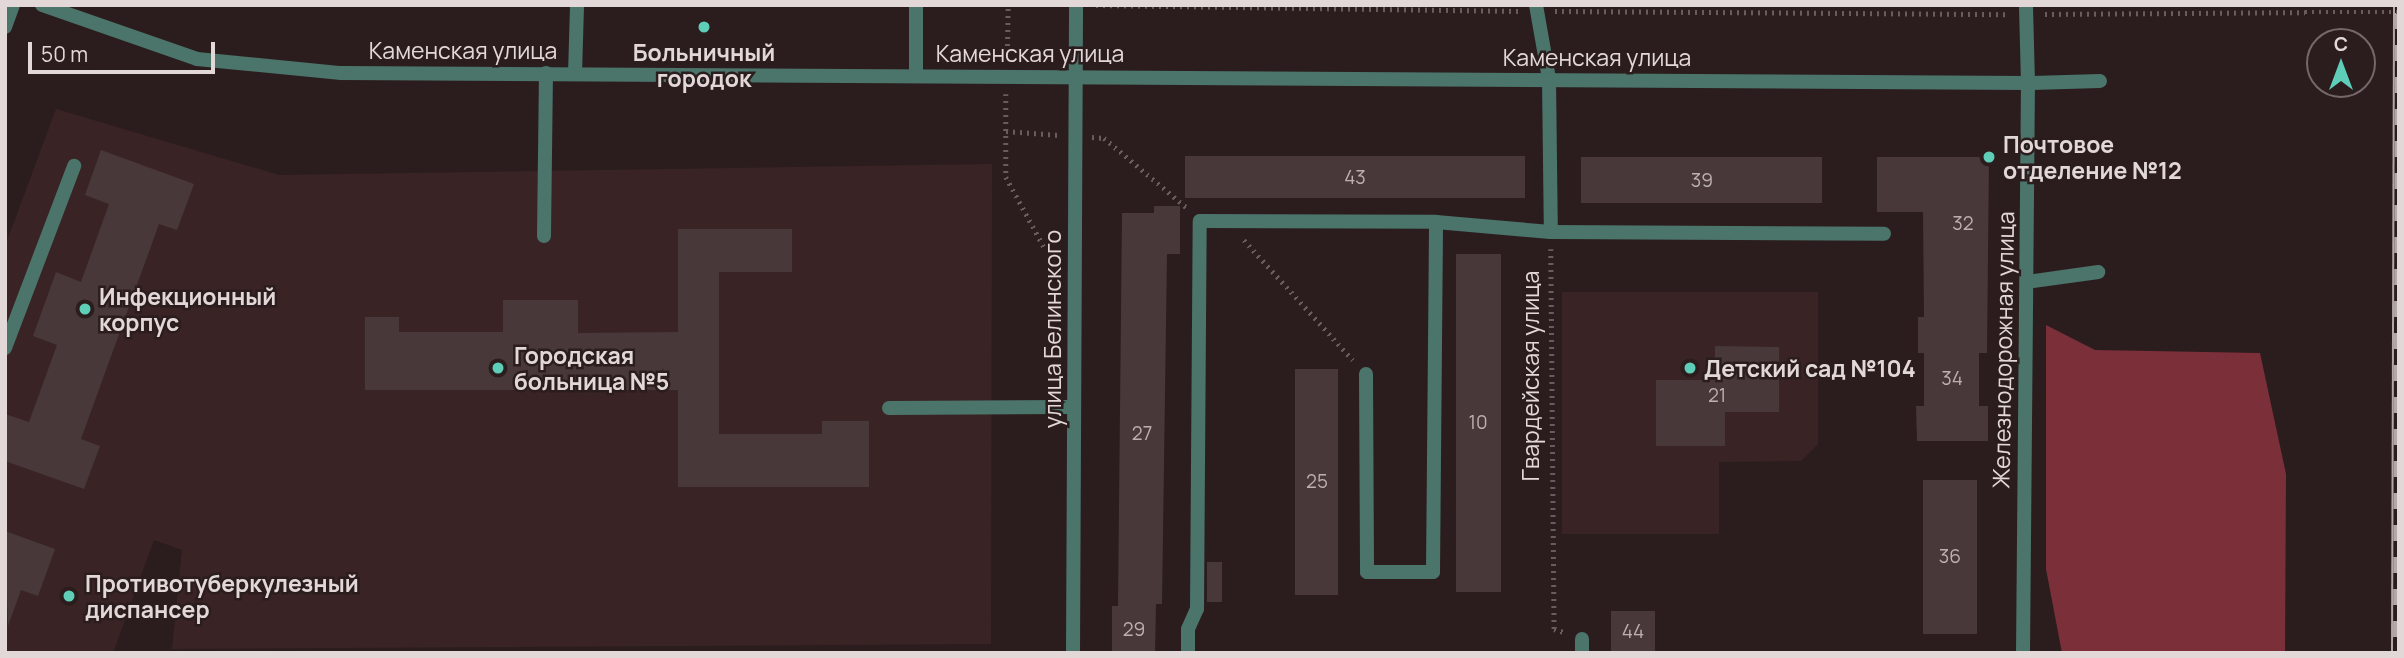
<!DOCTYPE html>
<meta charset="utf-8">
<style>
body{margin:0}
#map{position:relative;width:2404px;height:658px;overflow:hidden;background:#2b1d1d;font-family:Manrope,sans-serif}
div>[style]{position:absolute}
.built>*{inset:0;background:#392325}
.forest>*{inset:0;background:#7b2f39}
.building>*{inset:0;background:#493839;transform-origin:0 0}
.path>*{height:4.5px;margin-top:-2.25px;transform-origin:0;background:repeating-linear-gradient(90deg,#695c5c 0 2px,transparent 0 7px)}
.service>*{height:14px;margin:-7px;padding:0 7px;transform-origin:7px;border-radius:7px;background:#4b746b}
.minor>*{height:14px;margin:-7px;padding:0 7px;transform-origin:7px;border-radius:7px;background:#4b746b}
.tertiary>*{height:14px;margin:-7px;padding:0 7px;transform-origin:7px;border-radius:7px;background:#4b746b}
.rail>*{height:8px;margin-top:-4px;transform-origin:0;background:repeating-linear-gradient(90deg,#2b1d1d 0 16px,#b3a7a7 0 32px);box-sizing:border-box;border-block:2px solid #b3a7a7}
.path-bridge>*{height:4.5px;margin-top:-2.25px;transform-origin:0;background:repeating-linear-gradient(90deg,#695c5c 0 2px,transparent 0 7px)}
.dots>*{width:19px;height:19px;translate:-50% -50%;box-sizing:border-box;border:4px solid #2b1d1d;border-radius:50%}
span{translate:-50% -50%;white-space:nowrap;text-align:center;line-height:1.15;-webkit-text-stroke:5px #2b1d1d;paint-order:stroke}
.number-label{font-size:19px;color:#bcb0b0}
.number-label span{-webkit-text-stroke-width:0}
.street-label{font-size:23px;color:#e3d8d8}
.poi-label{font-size:23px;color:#e3d8d8;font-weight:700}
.left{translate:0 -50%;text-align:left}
.frame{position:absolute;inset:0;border:7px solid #e3d8d8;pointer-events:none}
.north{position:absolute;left:2306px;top:28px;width:70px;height:70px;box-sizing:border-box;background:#2b1d1d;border:2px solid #756868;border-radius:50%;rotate:0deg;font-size:19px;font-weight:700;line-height:28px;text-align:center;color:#e3d8d8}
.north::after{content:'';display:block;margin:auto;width:24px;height:32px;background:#5eceb8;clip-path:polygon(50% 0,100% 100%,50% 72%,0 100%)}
.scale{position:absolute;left:28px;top:42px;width:187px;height:32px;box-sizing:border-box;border:4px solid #e3d8d8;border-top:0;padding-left:9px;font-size:21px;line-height:24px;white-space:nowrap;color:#e3d8d8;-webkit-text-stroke:5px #2b1d1d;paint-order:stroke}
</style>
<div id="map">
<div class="built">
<div style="clip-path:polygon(56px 109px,279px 175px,992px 164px,991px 644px,172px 649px,182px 550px,154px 540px,113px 653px,5px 653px,5px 246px)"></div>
<div style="clip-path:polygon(1562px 292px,1818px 292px,1818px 444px,1801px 461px,1719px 462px,1719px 534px,1562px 534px)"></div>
</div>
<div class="forest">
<div style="clip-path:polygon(2046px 325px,2095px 350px,2260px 353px,2286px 474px,2285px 653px,2062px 653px,2046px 569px)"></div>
</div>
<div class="building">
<div style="clip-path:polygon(101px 150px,194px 184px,177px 230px,159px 224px,81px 439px,100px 446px,84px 489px,5px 461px,5px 414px,29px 422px,57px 345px,33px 336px,56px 272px,81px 282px,109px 204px,85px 195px)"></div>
<div style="left:1185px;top:156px;width:340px;height:42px"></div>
<div style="left:1581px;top:157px;width:241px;height:46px"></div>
<div style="clip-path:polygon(1877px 157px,1989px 157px,1987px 353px,1979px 353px,1979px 406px,1988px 406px,1988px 441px,1917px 441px,1916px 406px,1924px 406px,1924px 353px,1918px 353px,1918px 317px,1924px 317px,1923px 212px,1877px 212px)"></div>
<div style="clip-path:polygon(1154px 206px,1180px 206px,1180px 254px,1167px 254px,1162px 604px,1156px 604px,1155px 653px,1112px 653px,1112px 606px,1118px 606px,1122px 213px,1154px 213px)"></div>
<div style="clip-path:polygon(678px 229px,792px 229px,792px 272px,719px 272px,719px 434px,822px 434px,822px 421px,869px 421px,869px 487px,678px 487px,678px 390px,365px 390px,365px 317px,399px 317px,399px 332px,503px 332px,503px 300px,578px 300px,578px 333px,678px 332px)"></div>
<div style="left:1456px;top:254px;width:45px;height:338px"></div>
<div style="clip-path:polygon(1715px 346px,1779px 347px,1779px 412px,1725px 412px,1725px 446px,1656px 446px,1656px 380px,1715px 380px)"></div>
<div style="left:1295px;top:369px;width:43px;height:226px"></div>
<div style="left:1923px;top:480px;width:54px;height:154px"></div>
<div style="clip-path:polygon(5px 531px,55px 549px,38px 596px,21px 590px,8px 626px)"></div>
<div style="left:1207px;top:562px;width:15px;height:40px"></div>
<div style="left:1611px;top:611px;width:44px;height:42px"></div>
</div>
<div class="path">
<div style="left:1096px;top:5px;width:422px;rotate:0.8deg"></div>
<div style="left:1555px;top:11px;width:453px;rotate:0.4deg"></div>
<div style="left:2045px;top:14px;width:260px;rotate:-0.4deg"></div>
<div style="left:1007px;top:60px;width:55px;rotate:-89deg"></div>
<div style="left:1006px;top:94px;width:83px;rotate:90deg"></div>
<div style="left:1006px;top:177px;width:80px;rotate:61.5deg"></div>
<div style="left:1006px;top:131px;width:53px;rotate:4.3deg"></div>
<div style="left:1092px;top:137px;width:12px;rotate:5deg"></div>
<div style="left:1104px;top:138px;width:109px;rotate:40.1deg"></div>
<div style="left:1244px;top:240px;width:162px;rotate:47.8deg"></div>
<div style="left:1551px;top:249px;width:380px;rotate:89.5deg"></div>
<div style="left:1554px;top:629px;width:10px;rotate:17deg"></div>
</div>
<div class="service">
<div style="left:1536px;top:5px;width:75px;rotate:80deg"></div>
<div style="left:575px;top:74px;width:69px;rotate:-88.3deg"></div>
<div style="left:916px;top:75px;width:70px;rotate:-90deg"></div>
<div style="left:2028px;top:83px;width:72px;rotate:-1.6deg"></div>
<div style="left:544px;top:236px;width:163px;rotate:-89.3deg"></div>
<div style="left:2027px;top:282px;width:72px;rotate:-8deg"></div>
<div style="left:5px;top:348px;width:195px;rotate:-69.2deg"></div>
<div style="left:1366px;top:374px;width:198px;rotate:89.7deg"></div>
<div style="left:1367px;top:572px;width:66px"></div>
<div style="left:1433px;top:572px;width:350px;rotate:-89.5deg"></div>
<div style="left:889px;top:408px;width:185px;rotate:-0.3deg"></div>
<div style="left:1188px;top:653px;width:24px;rotate:-90deg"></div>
<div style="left:1188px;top:629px;width:22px;rotate:-66deg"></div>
<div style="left:1197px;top:609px;width:388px;rotate:-89.6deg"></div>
<div style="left:1200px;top:221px;width:236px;rotate:0.2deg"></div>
<div style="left:1436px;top:222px;width:115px;rotate:5deg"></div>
<div style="left:1551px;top:232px;width:333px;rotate:0.3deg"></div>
</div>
<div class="minor">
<div style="left:5px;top:27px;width:23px;rotate:-70deg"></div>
<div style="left:1549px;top:79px;width:153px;rotate:89.3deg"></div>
<div style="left:1582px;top:639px;width:14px;rotate:90deg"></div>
<div style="left:1073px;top:653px;width:648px;rotate:-89.73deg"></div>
</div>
<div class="tertiary">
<div style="left:42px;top:5px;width:164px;rotate:19.2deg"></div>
<div style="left:197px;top:59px;width:145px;rotate:5.6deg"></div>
<div style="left:341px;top:73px;width:1687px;rotate:0.34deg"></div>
<div style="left:2023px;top:653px;width:570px;rotate:-89.5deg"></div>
<div style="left:2028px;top:83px;width:78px;rotate:-91.5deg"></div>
</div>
<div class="rail">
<div style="left:2395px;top:653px;width:648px;rotate:-89.82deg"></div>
</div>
<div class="path-bridge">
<div style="left:2305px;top:12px;width:94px"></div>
</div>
<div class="dots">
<div style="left:704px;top:27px;background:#5eceb8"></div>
<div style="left:1989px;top:157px;background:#5eceb8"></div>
<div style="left:85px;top:309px;background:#5eceb8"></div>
<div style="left:498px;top:368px;background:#5eceb8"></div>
<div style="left:1690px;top:368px;background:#5eceb8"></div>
<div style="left:69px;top:596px;background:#5eceb8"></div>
</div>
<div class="number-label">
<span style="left:1355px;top:178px">43</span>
<span style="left:1702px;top:181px">39</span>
<span style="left:1963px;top:224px">32</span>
<span style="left:1952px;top:379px">34</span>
<span style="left:1717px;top:396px">21</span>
<span style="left:1478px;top:423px">10</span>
<span style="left:1142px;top:434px">27</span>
<span style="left:1317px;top:482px">25</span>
<span style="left:1950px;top:557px">36</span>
<span style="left:1134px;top:630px">29</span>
<span style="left:1633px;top:632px">44</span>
</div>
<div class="street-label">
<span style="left:463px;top:50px">Каменская улица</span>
<span style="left:1030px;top:53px">Каменская улица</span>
<span style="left:1597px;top:57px">Каменская улица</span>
<span style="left:1052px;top:329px;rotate:-90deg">улица Белинского</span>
<span style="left:2003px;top:350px;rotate:-89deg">Железнодорожная улица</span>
<span style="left:1530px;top:376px;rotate:-90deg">Гвардейская улица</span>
</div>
<div class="poi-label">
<span style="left:704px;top:65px">Больничный<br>городок</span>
<span class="left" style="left:2003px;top:157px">Почтовое<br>отделение №12</span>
<span class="left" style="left:99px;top:309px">Инфекционный<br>корпус</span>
<span class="left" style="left:514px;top:368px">Городская<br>больница №5</span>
<span class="left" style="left:1704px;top:368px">Детский сад №104</span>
<span class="left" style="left:85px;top:596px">Противотуберкулезный<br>диспансер</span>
</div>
<div class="frame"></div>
<div class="north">С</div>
<div class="scale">50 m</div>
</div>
